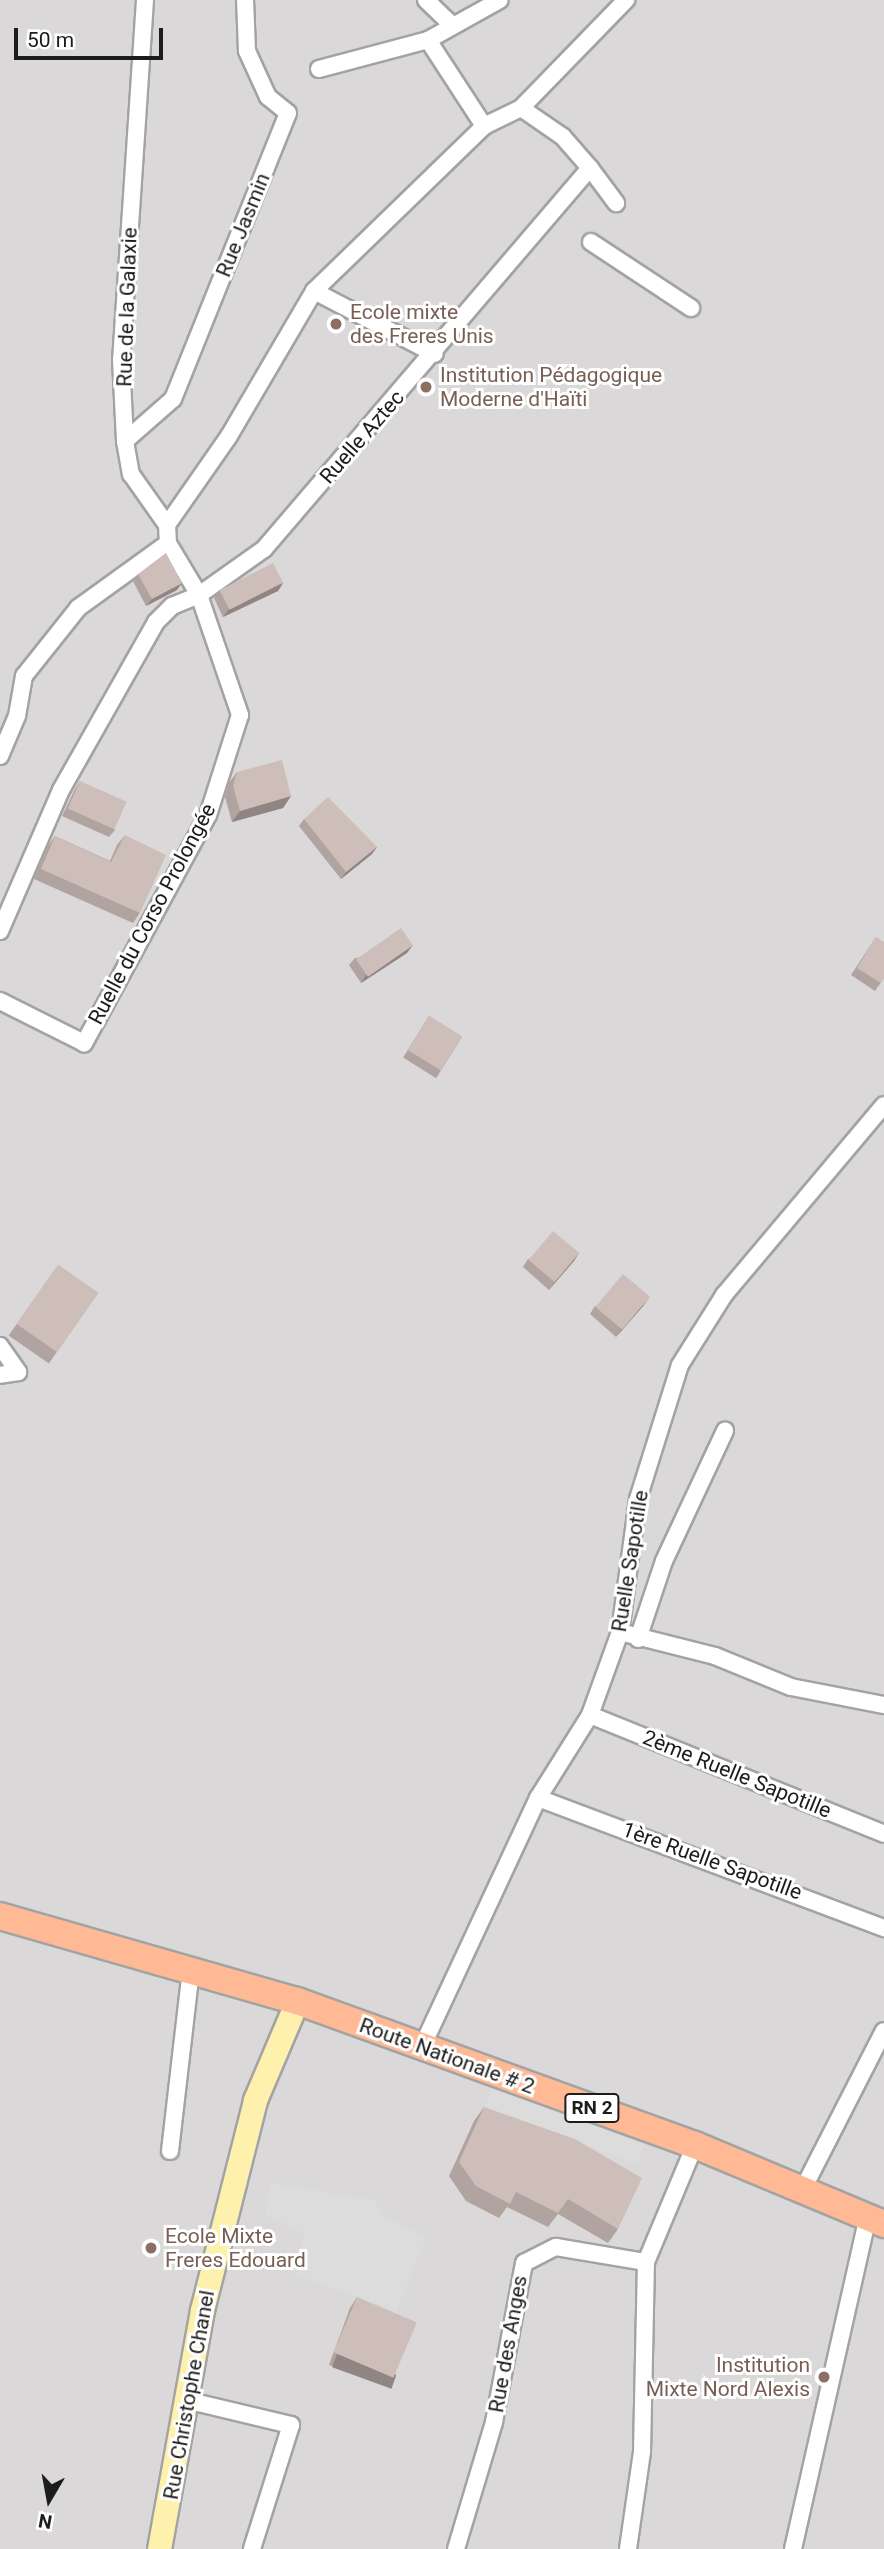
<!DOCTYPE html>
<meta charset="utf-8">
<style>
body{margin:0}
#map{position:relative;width:884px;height:2549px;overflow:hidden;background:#eee6e0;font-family:Roboto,sans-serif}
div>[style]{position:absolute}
.residential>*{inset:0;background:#dad8d9;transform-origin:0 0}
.parking>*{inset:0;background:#dcdcdc}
.roads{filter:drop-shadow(2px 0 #a3a3a3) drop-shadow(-2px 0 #a3a3a3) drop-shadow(0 2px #a3a3a3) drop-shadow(0 -2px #a3a3a3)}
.street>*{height:16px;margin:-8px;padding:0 8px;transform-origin:8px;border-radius:8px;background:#fff}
.secondary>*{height:23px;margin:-11.5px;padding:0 11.5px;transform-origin:11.5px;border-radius:11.5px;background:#fef1ae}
.primary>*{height:26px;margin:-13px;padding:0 13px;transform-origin:13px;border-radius:13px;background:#ffb994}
.wall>*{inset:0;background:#b1a39f;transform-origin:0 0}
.shaded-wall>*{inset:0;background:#908582;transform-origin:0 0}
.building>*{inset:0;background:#cebeb9;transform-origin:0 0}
.dots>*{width:19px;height:19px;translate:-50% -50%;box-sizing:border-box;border:4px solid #fff;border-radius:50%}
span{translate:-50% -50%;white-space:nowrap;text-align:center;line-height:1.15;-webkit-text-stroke:6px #fff;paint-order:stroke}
.shield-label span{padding:2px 5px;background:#fff;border:2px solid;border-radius:5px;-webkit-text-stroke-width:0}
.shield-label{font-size:19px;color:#1c1c1c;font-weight:700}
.street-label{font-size:21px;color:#1c1c1c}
.education-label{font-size:21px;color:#785e54}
.left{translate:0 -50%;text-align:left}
.right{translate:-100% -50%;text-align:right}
.north{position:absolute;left:14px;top:2465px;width:70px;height:70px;-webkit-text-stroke:5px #fff;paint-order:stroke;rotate:190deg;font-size:19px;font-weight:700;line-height:28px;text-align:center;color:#1c1c1c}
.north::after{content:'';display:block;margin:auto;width:24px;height:32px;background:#1c1c1c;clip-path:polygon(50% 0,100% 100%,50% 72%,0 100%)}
.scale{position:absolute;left:14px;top:28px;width:149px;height:32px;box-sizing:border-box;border:4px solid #1c1c1c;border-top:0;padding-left:9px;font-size:21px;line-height:24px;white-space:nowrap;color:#1c1c1c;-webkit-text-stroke:5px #fff;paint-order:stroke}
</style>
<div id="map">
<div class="residential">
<div style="left:0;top:0;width:884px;height:2549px"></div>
</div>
<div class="parking">
<div style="clip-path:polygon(492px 2089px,648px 2136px,637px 2165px,485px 2108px)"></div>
<div style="clip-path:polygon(270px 2183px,374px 2200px,385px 2216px,426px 2238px,396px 2311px,293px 2274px,304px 2234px,266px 2215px)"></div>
</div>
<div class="roads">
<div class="street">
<div style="left:145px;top:0;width:360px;rotate:93.8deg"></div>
<div style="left:121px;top:359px;width:82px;rotate:87.2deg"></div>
<div style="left:125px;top:441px;width:34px;rotate:80deg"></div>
<div style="left:131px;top:474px;width:62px;rotate:54.8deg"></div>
<div style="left:167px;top:525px;width:18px;rotate:87deg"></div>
<div style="left:168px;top:543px;width:61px;rotate:59.2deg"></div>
<div style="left:199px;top:595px;width:80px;rotate:-35.3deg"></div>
<div style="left:264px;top:549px;width:501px;rotate:-49.45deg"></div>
<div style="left:590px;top:168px;width:44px;rotate:53.4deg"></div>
<div style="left:426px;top:0;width:36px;rotate:44deg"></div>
<div style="left:428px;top:40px;width:103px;rotate:56.9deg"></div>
<div style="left:319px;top:69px;width:113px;rotate:-14.9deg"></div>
<div style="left:428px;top:40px;width:82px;rotate:-29.1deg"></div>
<div style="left:521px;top:108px;width:51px;rotate:34.6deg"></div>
<div style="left:563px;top:137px;width:41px;rotate:48.9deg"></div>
<div style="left:591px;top:242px;width:120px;rotate:33.4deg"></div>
<div style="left:314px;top:291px;width:136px;rotate:27.5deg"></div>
<div style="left:125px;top:441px;width:64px;rotate:-41.2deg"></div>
<div style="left:173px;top:399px;width:308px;rotate:-68.1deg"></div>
<div style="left:288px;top:113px;width:26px;rotate:-141deg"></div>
<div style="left:268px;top:97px;width:51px;rotate:-114.5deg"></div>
<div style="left:247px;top:51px;width:51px;rotate:-92.2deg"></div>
<div style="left:167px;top:525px;width:108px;rotate:-55.1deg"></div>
<div style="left:229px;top:436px;width:168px;rotate:-59.6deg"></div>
<div style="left:314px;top:291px;width:237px;rotate:-44.1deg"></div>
<div style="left:484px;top:126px;width:41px;rotate:-25.9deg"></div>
<div style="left:521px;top:108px;width:151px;rotate:-45.8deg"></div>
<div style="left:0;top:756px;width:43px;rotate:-67deg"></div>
<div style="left:17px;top:716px;width:41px;rotate:-80.1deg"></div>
<div style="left:24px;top:676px;width:87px;rotate:-51.5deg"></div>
<div style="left:78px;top:608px;width:111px;rotate:-35.8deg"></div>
<div style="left:0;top:931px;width:154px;rotate:-66.6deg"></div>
<div style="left:61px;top:790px;width:193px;rotate:-60.5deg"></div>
<div style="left:156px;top:622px;width:23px;rotate:-45deg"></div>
<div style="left:172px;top:606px;width:29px;rotate:-22deg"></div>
<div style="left:199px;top:595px;width:127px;rotate:71.1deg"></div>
<div style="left:240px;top:715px;width:105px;rotate:107.7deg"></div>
<div style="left:208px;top:815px;width:260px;rotate:118.5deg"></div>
<div style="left:84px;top:1043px;width:94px;rotate:-153.4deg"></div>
<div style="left:0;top:1346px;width:32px;rotate:55deg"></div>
<div style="left:18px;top:1372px;width:18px;rotate:171deg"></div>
<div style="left:620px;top:1632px;width:98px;rotate:14.2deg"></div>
<div style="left:715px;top:1656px;width:82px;rotate:22.2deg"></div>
<div style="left:791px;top:1687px;width:95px;rotate:11deg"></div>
<div style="left:638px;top:1639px;width:82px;rotate:-71.6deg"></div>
<div style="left:664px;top:1561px;width:144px;rotate:-64.9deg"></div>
<div style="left:590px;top:1715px;width:317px;rotate:22deg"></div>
<div style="left:538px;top:1798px;width:370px;rotate:20.6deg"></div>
<div style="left:421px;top:2049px;width:277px;rotate:-65deg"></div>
<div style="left:538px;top:1798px;width:98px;rotate:-57.9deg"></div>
<div style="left:590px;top:1715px;width:88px;rotate:-70.1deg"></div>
<div style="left:620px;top:1632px;width:134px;rotate:-82.3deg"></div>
<div style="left:638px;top:1499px;width:140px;rotate:-72.6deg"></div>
<div style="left:680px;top:1365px;width:83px;rotate:-57.8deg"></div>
<div style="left:724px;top:1295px;width:248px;rotate:-49.9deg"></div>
<div style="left:170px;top:2151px;width:182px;rotate:-83.4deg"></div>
<div style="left:804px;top:2187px;width:175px;rotate:-62.9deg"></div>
<div style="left:190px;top:2401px;width:104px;rotate:13.4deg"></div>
<div style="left:291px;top:2425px;width:130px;rotate:107.5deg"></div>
<div style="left:456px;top:2549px;width:133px;rotate:-73.3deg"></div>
<div style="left:494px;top:2422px;width:162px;rotate:-79.3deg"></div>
<div style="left:524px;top:2263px;width:36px;rotate:-27deg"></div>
<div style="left:556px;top:2247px;width:91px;rotate:9.5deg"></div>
<div style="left:628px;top:2549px;width:98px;rotate:-81.8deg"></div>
<div style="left:642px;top:2452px;width:190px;rotate:-88.8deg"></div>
<div style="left:646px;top:2262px;width:127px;rotate:-67.3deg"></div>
<div style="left:793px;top:2549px;width:340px;rotate:-77.3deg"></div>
</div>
<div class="secondary">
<div style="left:159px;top:2549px;width:243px;rotate:-79.8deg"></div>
<div style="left:202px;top:2310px;width:217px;rotate:-75.8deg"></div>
<div style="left:255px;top:2100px;width:108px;rotate:-67deg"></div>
</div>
<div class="primary">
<div style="left:0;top:1916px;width:309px;rotate:16deg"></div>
<div style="left:297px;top:2001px;width:423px;rotate:19.9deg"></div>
<div style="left:695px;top:2145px;width:205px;rotate:22.7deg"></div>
</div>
</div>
<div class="wall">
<div style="clip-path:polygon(138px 574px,177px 590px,146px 606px,133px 581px)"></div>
<div style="clip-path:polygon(283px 583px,278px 591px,223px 617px,214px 598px,219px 590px)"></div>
<div style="clip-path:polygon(237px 772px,291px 796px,283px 808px,232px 822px,225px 797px,229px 783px)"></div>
<div style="clip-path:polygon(80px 781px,115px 830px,109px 837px,62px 816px,75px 789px)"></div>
<div style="clip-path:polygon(304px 819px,377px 847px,372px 854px,341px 879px,299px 826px)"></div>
<div style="clip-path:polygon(125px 835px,140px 913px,133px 923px,34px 879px,48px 846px,55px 836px,110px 861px,117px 845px)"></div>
<div style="clip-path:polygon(876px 937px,884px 978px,875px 991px,851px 975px)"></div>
<div style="clip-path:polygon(407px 953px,361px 983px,349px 965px,355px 958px)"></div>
<div style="left:429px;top:1016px;width:39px;height:49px;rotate:32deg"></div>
<div style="clip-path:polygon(579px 1253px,549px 1290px,523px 1267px,528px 1259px)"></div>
<div style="left:58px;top:1265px;width:49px;height:86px;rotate:35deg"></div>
<div style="clip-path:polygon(644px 1305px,616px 1337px,590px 1314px,595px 1306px)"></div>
<div style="clip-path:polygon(484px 2107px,618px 2229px,608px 2243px,558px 2214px,548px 2227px,507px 2207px,499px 2218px,466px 2201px,449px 2176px,474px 2121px)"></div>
<div style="clip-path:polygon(357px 2297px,396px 2375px,388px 2386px,329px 2365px,350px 2308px)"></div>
</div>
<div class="shaded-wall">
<div style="clip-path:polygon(182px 583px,177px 590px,146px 606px,152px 599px)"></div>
<div style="clip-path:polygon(283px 583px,278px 591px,223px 617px,229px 609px)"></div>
<div style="clip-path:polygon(291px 796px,283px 808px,232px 822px,240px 811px)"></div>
<div style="clip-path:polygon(377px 847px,372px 854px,341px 879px,346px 872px)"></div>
<div style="clip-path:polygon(413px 945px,407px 953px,361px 983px,366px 975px)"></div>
<div style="clip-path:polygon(579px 1253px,574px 1261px,549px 1290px,555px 1282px)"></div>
<div style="clip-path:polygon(650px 1297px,644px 1305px,616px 1337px,622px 1329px)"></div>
<div style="left:337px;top:2354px;width:63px;height:14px;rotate:20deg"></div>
</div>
<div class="building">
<div style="clip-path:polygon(166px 553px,182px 583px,152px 599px,138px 574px)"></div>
<div style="left:273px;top:563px;width:22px;height:60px;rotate:63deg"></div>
<div style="clip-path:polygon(282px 760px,291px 796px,240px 811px,233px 786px,237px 772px)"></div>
<div style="left:80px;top:781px;width:51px;height:30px;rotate:24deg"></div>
<div style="clip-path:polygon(328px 797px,377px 847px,346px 872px,304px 819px)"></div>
<div style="clip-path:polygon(125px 835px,166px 855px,140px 913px,41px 869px,55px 836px,111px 862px)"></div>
<div style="left:401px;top:928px;width:21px;height:55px;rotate:55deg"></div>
<div style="clip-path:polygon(876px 937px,884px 942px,884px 978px,881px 983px,857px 968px)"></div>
<div style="left:429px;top:1016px;width:39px;height:40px;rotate:32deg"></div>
<div style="left:553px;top:1231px;width:34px;height:38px;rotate:40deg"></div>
<div style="left:58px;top:1265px;width:49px;height:72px;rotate:35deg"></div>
<div style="left:623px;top:1274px;width:35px;height:43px;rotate:40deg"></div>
<div style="clip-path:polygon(484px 2107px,575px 2139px,642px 2178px,618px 2229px,568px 2199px,558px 2213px,516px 2192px,510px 2204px,476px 2186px,459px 2162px)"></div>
<div style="left:357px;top:2297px;width:65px;height:60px;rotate:23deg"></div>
</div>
<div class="dots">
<div style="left:336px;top:324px;background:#8d6e63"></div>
<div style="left:426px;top:387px;background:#8d6e63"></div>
<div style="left:151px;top:2248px;background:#8d6e63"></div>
<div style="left:824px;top:2377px;background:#8d6e63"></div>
</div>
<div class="shield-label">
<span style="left:592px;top:2108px">RN 2</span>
</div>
<div class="street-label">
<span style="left:243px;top:225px;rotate:-68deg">Rue Jasmin</span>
<span style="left:127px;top:307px;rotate:-88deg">Rue de la Galaxie</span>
<span style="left:362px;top:437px;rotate:-49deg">Ruelle Aztec</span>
<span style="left:152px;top:914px;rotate:-62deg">Ruelle du Corso Prolongée</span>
<span style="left:630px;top:1561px;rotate:-81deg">Ruelle Sapotille</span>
<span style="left:737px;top:1774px;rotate:22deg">2ème Ruelle Sapotille</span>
<span style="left:712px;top:1861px;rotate:20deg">1ère Ruelle Sapotille</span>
<span style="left:447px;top:2056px;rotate:20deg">Route Nationale # 2</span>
<span style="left:508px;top:2344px;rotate:-80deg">Rue des Anges</span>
<span style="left:189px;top:2395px;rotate:-80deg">Rue Christophe Chanel</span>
</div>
<div class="education-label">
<span class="left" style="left:350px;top:324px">Ecole mixte<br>des Freres Unis</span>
<span class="left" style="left:440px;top:387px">Institution Pédagogique<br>Moderne d'Haïti</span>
<span class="left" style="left:165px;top:2248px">Ecole Mixte<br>Freres Edouard</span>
<span class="right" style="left:810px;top:2377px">Institution<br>Mixte Nord Alexis</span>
</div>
<div class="north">N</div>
<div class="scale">50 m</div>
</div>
